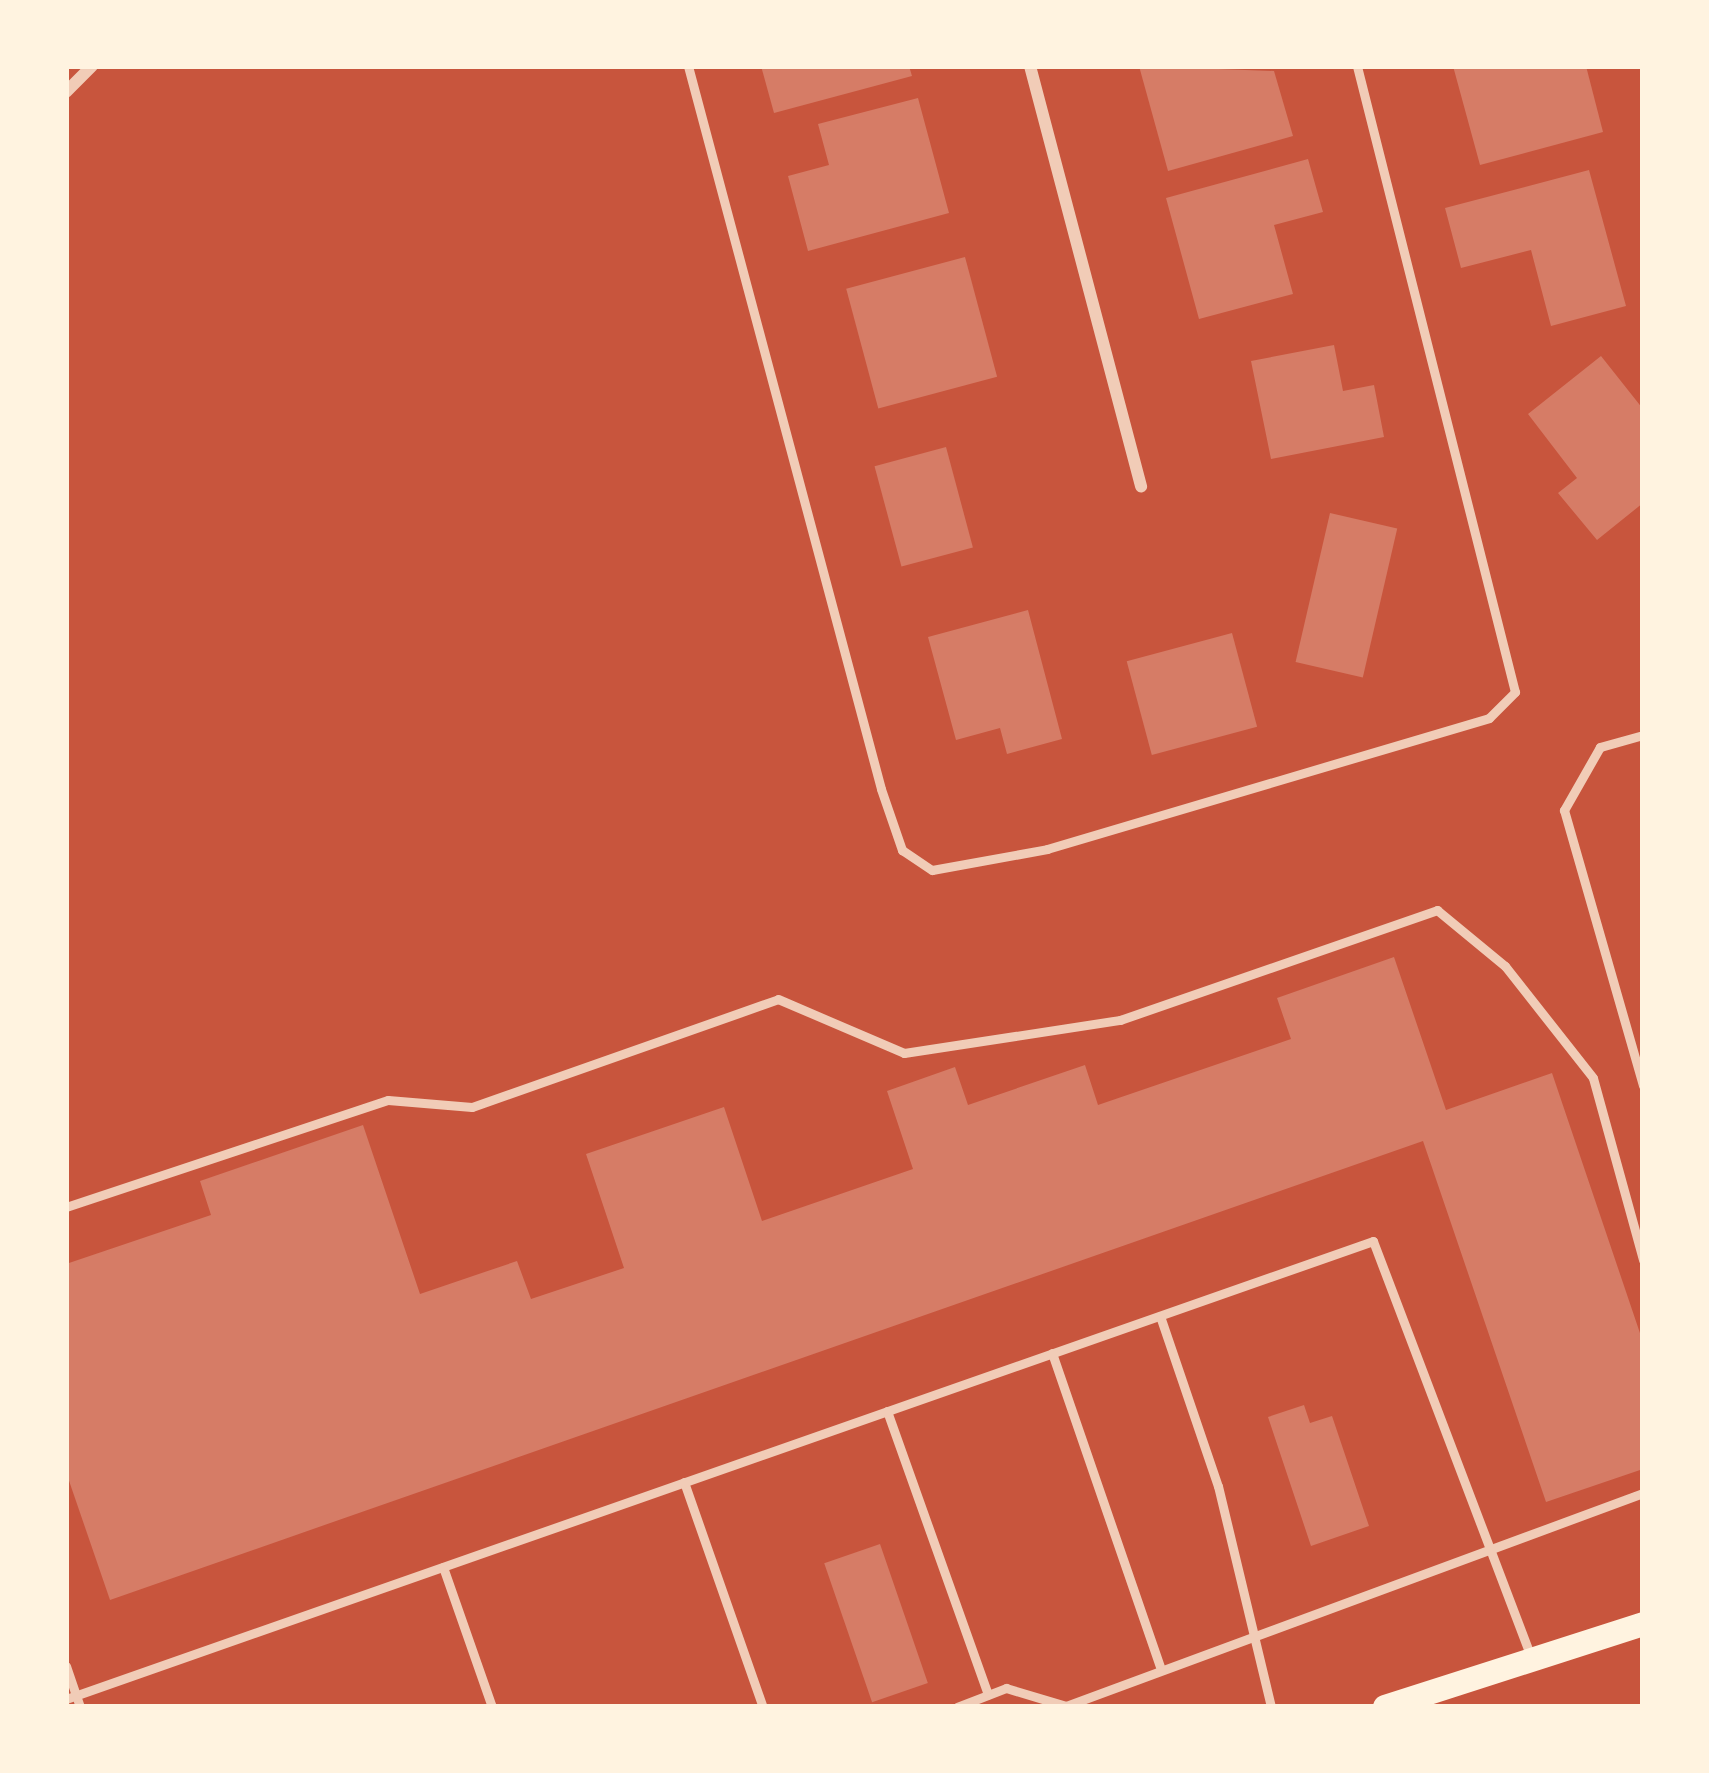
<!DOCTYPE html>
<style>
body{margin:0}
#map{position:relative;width:1709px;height:1773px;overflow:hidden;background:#c8553d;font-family:"Golos Text",sans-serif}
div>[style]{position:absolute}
.building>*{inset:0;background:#d67c66;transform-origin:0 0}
.service>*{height:9px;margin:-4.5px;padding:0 4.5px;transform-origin:4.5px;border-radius:4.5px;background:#f1ccb7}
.minor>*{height:12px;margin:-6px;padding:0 6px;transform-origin:6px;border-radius:6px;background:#f1ccb7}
.secondary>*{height:24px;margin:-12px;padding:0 12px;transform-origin:12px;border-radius:12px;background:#fff3e0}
span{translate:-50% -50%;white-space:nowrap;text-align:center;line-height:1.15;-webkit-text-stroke:10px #fff3e0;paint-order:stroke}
.frame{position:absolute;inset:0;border:69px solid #fff3e0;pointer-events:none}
</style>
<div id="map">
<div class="building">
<div style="clip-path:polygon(761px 66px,909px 66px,912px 76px,774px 113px)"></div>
<div style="clip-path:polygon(1139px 66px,1274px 71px,1293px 136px,1168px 171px)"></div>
<div style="clip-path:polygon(1453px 66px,1586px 66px,1603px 132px,1480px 165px)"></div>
<div style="clip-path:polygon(918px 98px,949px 213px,808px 251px,788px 176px,829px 165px,818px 124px)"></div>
<div style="clip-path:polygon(1308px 159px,1323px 212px,1274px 225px,1293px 294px,1199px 319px,1166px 198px)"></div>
<div style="clip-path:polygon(1589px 170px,1626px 306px,1551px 326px,1531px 250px,1461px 268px,1445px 208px)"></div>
<div style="left:965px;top:257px;width:124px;height:123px;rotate:75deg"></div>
<div style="clip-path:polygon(1334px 345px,1343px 391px,1374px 385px,1384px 437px,1271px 459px,1251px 361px)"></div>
<div style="clip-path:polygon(1601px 356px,1643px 409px,1643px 503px,1597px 540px,1558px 493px,1577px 478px,1528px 414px)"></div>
<div style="left:946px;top:447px;width:104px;height:74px;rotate:75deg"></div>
<div style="left:1330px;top:513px;width:69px;height:153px;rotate:13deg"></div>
<div style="clip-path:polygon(1028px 610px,1062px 739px,1007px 754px,1000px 728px,956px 740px,928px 637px)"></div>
<div style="left:1232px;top:633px;width:97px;height:109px;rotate:75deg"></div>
<div style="clip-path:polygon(1394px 957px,1446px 1110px,1552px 1073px,1643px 1342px,1643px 1469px,1546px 1502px,1423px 1141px,110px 1600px,66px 1472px,66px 1264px,211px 1215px,200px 1181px,363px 1125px,420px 1294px,517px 1261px,531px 1299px,624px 1268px,586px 1154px,724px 1107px,762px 1221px,913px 1169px,887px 1091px,955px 1067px,968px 1105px,1085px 1065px,1098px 1105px,1291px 1039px,1277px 998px)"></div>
<div style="clip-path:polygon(1304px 1405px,1310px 1423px,1332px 1416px,1369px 1526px,1311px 1546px,1268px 1417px)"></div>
<div style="left:880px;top:1544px;width:147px;height:59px;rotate:71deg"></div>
</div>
<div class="service">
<div style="left:688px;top:66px;width:748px;rotate:75.05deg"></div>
<div style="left:881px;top:789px;width:65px;rotate:71deg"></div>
<div style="left:902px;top:850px;width:36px;rotate:34deg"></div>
<div style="left:932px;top:870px;width:117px;rotate:-10.3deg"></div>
<div style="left:1047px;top:849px;width:461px;rotate:-16.5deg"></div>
<div style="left:1489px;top:718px;width:37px;rotate:-45deg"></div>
<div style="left:1515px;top:692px;width:646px;rotate:-104.17deg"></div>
<div style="left:1643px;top:735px;width:45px;rotate:164.4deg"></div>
<div style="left:1600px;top:747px;width:73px;rotate:119.7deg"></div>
<div style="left:1564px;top:810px;width:287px;rotate:74deg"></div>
<div style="left:66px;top:1207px;width:339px;rotate:-18.4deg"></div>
<div style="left:388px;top:1100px;width:84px;rotate:4.8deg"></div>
<div style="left:472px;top:1107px;width:324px;rotate:-19.4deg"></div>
<div style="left:778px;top:999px;width:137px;rotate:23.2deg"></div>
<div style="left:904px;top:1053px;width:219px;rotate:-8.7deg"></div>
<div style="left:1120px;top:1020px;width:336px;rotate:-19.1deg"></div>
<div style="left:1437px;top:910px;width:88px;rotate:39.5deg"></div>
<div style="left:1505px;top:966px;width:142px;rotate:51.8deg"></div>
<div style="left:1593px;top:1078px;width:189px;rotate:74.6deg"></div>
<div style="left:1160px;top:1316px;width:180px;rotate:71.2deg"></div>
<div style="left:1218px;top:1486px;width:227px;rotate:76.5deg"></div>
<div style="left:1052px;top:1353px;width:335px;rotate:71deg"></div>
<div style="left:887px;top:1411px;width:301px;rotate:70.4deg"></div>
<div style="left:684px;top:1482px;width:238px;rotate:70.7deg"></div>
<div style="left:443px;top:1567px;width:148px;rotate:70.7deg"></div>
<div style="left:66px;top:1666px;width:43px;rotate:71.1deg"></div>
<div style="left:66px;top:1699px;width:1385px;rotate:-19.31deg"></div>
<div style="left:1373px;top:1241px;width:443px;rotate:69.2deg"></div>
<div style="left:957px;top:1707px;width:53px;rotate:-21.2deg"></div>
<div style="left:1006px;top:1688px;width:63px;rotate:16.7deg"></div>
<div style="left:1066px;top:1706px;width:615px;rotate:-20.26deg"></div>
</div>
<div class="minor">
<div style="left:1030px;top:66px;width:435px;rotate:75.2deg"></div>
<div style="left:66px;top:92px;width:37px;rotate:-45deg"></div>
</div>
<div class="secondary">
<div style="left:1385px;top:1707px;width:271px;rotate:-17.8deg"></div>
</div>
<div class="frame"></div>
</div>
